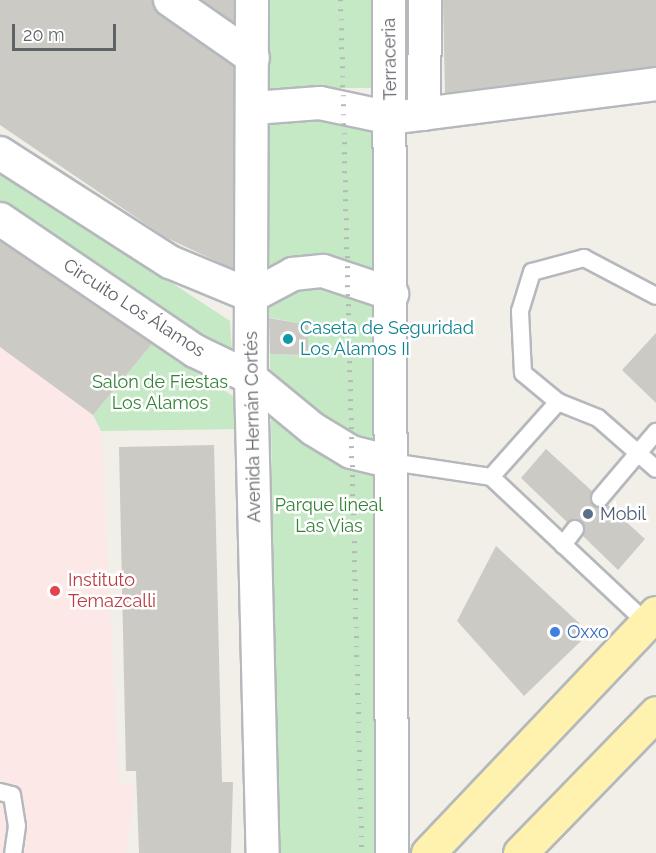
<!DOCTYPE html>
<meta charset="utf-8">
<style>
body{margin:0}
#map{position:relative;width:656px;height:853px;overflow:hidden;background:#f1efe8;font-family:Raleway,sans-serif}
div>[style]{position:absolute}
.medical>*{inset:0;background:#fce8e6}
.green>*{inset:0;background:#c5e8c5;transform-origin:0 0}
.building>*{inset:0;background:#cccac5}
.roads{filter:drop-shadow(2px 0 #b5b8bc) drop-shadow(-2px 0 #b5b8bc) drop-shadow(0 2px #b5b8bc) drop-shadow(0 -2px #b5b8bc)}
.lane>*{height:16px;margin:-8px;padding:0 8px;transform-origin:8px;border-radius:8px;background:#fff}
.street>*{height:32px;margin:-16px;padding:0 16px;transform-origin:16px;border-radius:16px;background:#fff}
.primary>*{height:33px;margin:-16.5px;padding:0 16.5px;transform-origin:16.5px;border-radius:16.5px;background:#fff2af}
.rail>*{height:4.5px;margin-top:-2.25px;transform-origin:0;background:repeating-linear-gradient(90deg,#b6b7b8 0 1.5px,transparent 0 9.5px)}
.dots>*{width:16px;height:16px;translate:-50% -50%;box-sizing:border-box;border:3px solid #fff;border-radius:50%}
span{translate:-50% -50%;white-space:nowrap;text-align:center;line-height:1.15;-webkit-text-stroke:5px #fff;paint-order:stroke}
.street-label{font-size:18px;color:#5f6368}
.culture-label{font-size:18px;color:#0d838f}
.left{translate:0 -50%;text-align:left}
.park-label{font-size:18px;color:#348238}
.service-label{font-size:18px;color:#4e5e75}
.health-label{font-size:18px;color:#be3a42}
.shop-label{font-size:18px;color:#366cbe}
.scale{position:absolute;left:12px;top:24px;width:104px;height:27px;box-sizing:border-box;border:3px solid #5f6368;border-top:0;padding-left:8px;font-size:18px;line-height:21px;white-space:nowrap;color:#5f6368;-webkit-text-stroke:4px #fff;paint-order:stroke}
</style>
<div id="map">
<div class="medical">
<div style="clip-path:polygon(0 347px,93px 415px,101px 431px,119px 783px,136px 783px,126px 853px,0 853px)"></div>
</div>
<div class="green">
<div style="left:265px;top:0;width:156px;height:88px"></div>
<div style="clip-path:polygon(264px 110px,389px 119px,384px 448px,353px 441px,270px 391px,270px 354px,308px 355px,308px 325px,267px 317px)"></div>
<div style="clip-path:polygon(0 170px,230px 321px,233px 369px,0 214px)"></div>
<div style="clip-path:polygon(152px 344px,247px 405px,244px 429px,101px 431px,93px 415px)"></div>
<div style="clip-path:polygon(271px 419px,346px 463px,384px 473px,381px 853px,277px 853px)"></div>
</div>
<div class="building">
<div style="clip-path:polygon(0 0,152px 0,160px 15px,234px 67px,233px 269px,165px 237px,0 125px)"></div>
<div style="clip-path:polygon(201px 0,234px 0,234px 23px)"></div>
<div style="clip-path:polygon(443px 0,656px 0,656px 66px,445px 93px)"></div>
<div style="clip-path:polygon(0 241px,152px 344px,93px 415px,0 347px)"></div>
<div style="clip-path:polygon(269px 318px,308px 325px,308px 355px,270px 354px)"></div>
<div style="clip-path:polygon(656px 333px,656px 403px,622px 370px)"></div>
<div style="clip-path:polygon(214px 445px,222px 782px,233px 782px,231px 853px,139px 853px,136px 771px,126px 771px,119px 447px)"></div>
<div style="clip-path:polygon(546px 449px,592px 491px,593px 506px,608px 505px,645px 539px,618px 570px,583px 536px,582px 521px,567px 522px,521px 478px)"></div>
<div style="clip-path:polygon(496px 546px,579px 623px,581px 641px,524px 696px,457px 621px)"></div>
</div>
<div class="roads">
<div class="lane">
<div style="left:558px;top:402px;width:45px;rotate:-140.4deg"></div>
<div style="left:523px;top:373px;width:62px;rotate:-92.8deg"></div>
<div style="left:520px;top:311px;width:41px;rotate:-72.9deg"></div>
<div style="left:532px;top:272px;width:54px;rotate:-15.1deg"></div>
<div style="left:584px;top:258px;width:81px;rotate:27.8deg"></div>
<div style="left:392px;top:462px;width:100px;rotate:8.6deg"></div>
<div style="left:600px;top:498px;width:87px;rotate:-49.7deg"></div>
<div style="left:563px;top:545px;width:20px;rotate:-53deg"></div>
<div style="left:651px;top:627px;width:219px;rotate:-136.8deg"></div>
<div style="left:491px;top:477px;width:101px;rotate:-48.2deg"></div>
<div style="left:558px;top:402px;width:43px;rotate:21.8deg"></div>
<div style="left:598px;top:418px;width:77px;rotate:41.3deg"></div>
<div style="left:0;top:792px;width:12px;rotate:14deg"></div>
<div style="left:12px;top:795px;width:31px;rotate:81deg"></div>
<div style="left:17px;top:826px;width:27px;rotate:98deg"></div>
</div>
<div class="street">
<div style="left:170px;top:0;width:101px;rotate:34.9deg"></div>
<div style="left:252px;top:0;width:378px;rotate:90.2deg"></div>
<div style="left:251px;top:378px;width:475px;rotate:88.6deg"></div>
<div style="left:389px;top:0;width:853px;rotate:89.8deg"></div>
<div style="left:254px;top:108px;width:66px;rotate:-4.3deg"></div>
<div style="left:320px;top:103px;width:73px;rotate:11.9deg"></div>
<div style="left:391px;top:118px;width:267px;rotate:-7.3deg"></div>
<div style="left:424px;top:114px;width:114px;rotate:-89.5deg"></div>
<div style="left:0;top:153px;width:202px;rotate:32.7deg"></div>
<div style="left:170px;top:262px;width:89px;rotate:22.5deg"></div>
<div style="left:252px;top:296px;width:47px;rotate:-28.2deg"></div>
<div style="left:293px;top:274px;width:30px;rotate:-6deg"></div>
<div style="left:323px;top:271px;width:73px;rotate:18.4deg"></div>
<div style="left:0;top:219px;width:235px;rotate:34.1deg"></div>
<div style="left:195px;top:351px;width:62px;rotate:25.7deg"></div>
<div style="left:251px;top:378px;width:80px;rotate:39.4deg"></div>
<div style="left:313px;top:429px;width:44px;rotate:31.2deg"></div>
<div style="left:351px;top:452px;width:42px;rotate:13.7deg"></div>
</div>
<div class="primary">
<div style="left:428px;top:853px;width:331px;rotate:-46.5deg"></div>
<div style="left:520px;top:853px;width:195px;rotate:-45.8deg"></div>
</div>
</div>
<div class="rail">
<div style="left:341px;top:0;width:853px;rotate:88.59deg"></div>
</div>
<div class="dots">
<div style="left:288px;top:339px;background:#0f9aa8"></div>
<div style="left:588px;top:514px;background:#5c6f8a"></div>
<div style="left:55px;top:591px;background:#e0444e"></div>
<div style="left:555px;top:632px;background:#3f7fe0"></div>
</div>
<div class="street-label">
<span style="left:390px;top:59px;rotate:-91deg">Terraceria</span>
<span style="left:134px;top:308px;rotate:33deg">Circuito Los Álamos</span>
<span style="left:253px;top:427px;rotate:-91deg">Avenida Hernán Cortés</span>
</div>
<div class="culture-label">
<span class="left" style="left:300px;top:339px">Caseta de Seguridad<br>Los Alamos II</span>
</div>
<div class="park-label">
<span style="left:160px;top:393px">Salon de Fiestas<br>Los Alamos</span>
<span style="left:329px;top:516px">Parque lineal<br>Las Vias</span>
</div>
<div class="service-label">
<span class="left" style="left:600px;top:514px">Mobil</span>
</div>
<div class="health-label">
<span class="left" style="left:68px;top:591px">Instituto<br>Temazcalli</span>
</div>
<div class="shop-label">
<span class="left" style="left:567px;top:632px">Oxxo</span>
</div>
<div class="scale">20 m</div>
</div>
